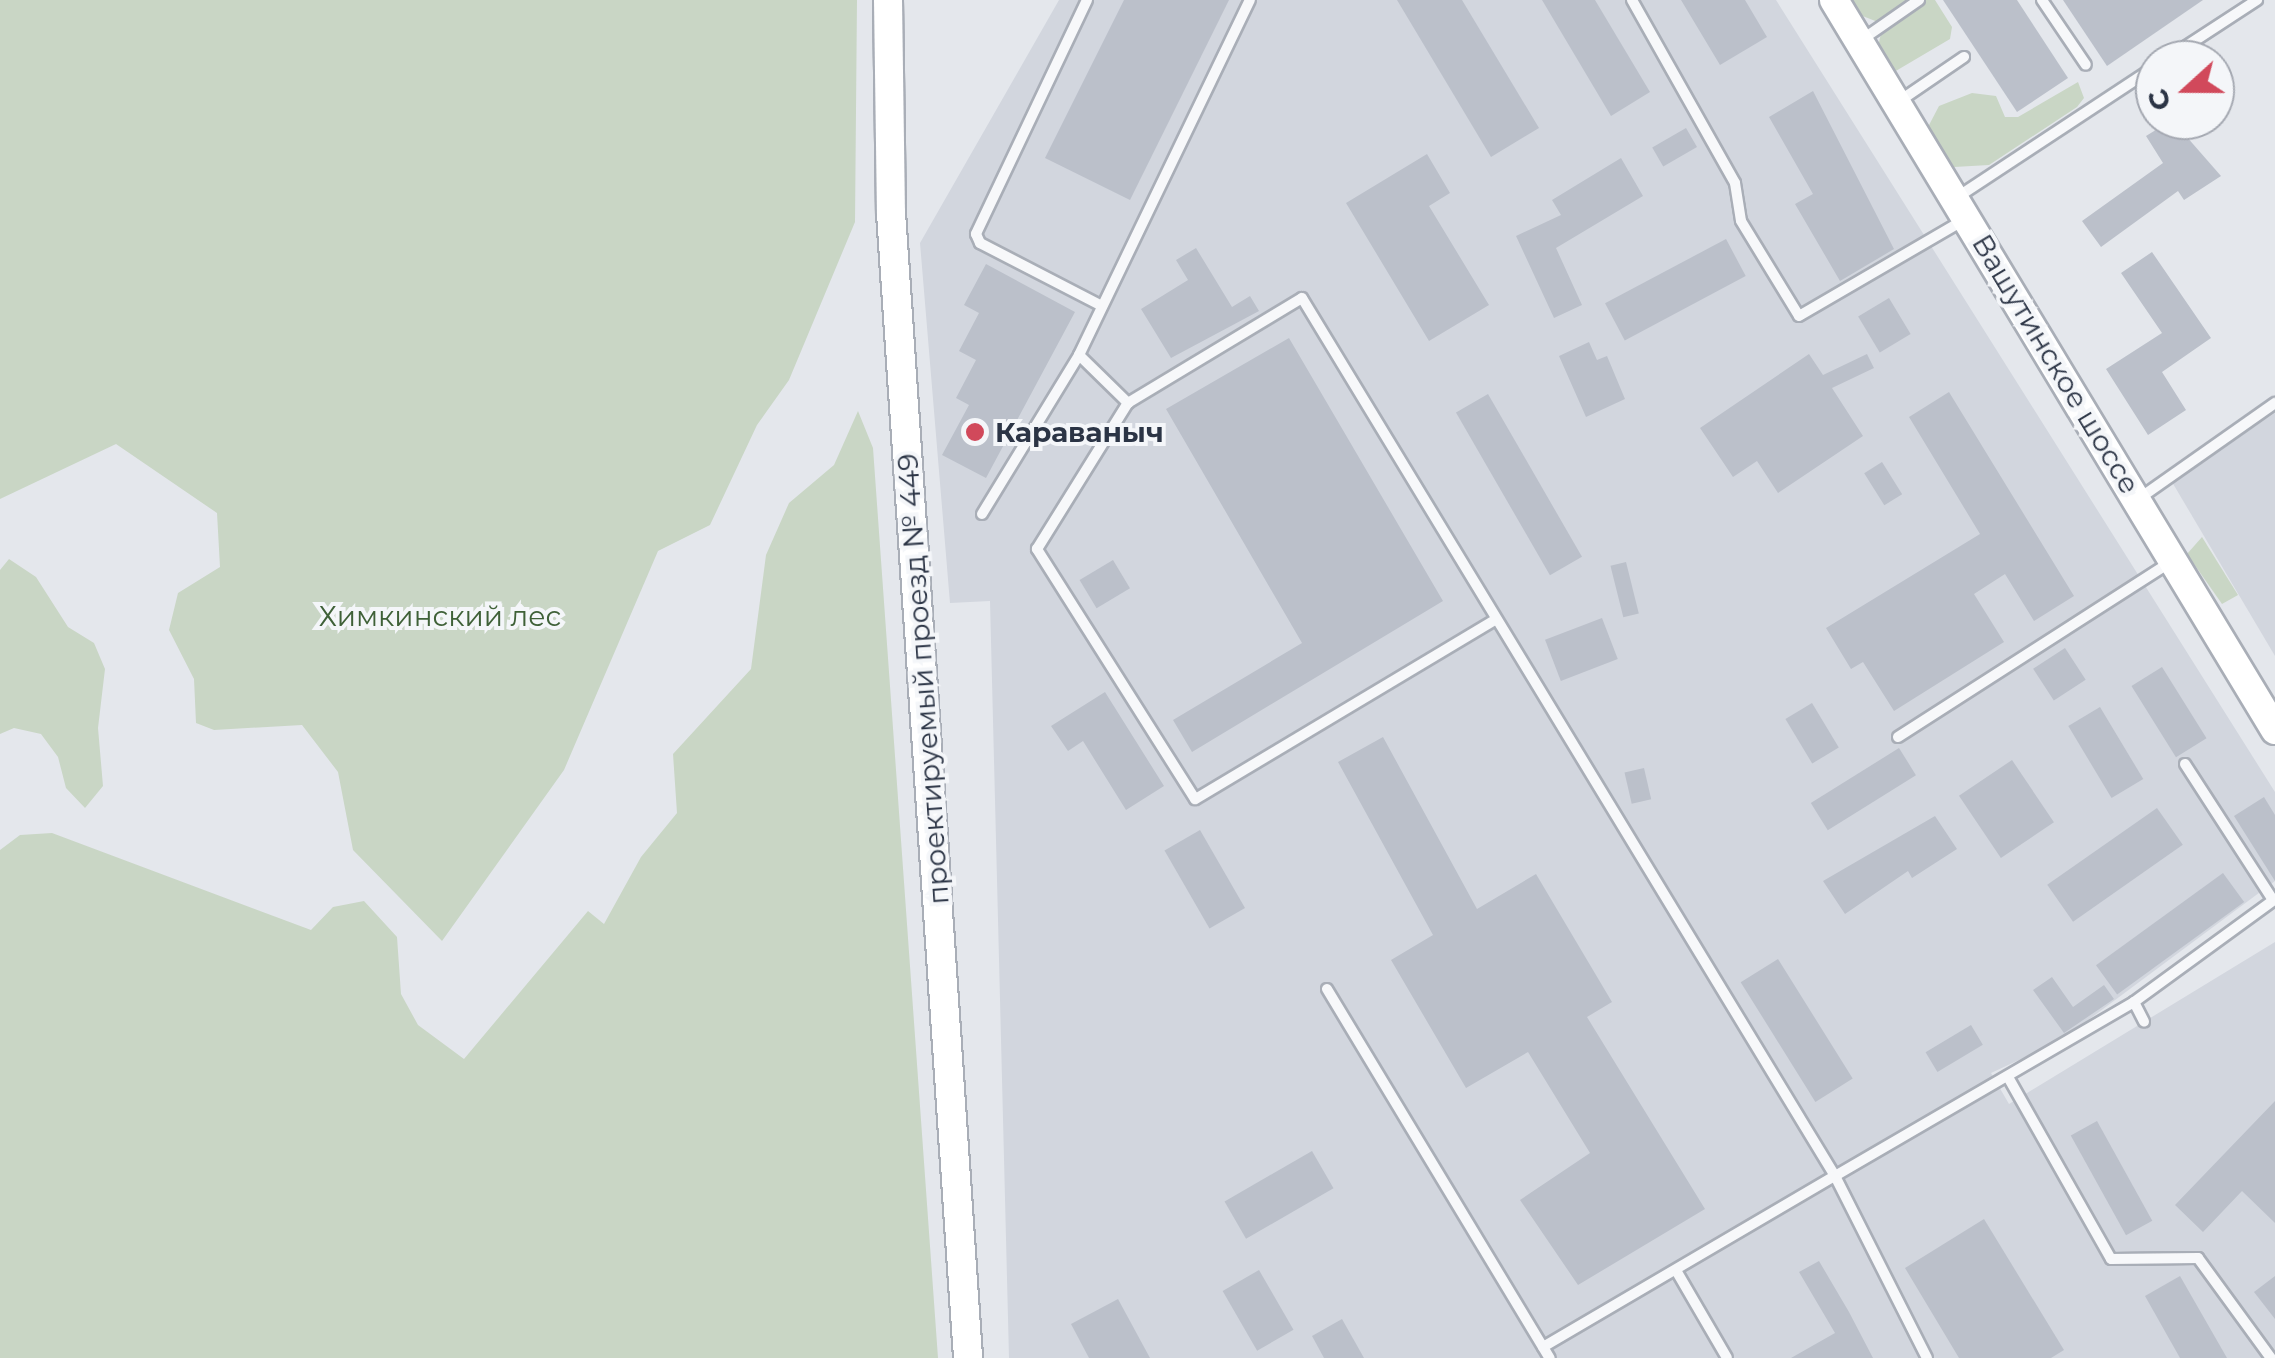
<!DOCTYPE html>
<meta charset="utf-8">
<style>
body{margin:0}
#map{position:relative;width:2275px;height:1358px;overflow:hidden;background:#e4e7ec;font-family:Montserrat,sans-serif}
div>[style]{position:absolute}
.built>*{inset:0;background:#d2d6de}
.green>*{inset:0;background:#c9d6c5}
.building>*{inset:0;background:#bbc0ca;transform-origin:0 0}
.roads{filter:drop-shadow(2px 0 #a9aeb7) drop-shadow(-2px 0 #a9aeb7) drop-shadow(0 2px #a9aeb7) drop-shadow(0 -2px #a9aeb7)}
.lane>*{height:10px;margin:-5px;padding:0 5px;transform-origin:5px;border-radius:5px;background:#f7f8fa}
.secondary>*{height:28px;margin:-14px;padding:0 14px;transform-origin:14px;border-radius:14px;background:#fff}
.dots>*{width:28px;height:28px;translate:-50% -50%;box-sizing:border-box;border:5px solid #f4f6f9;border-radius:50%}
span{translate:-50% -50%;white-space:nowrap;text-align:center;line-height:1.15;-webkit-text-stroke:8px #f4f6f9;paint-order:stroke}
.street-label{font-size:28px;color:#2b3445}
.poi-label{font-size:28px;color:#2b3445;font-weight:700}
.left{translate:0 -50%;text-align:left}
.park-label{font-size:28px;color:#3f6138}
.north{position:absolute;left:2135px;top:40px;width:100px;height:100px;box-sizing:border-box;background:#f4f6f9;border:2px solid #a4a8b1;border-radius:50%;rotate:249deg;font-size:28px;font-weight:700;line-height:40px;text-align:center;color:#2b3445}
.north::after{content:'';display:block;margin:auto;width:35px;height:45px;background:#d1495b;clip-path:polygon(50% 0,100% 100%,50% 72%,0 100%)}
</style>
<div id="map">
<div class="built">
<div style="clip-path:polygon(1059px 0,1776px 0,2275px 792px,2275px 881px,2060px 1041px,1991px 1073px,2009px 1104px,2275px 942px,2275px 1358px,1009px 1358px,990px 601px,950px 603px,920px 243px)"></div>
<div style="clip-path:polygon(2275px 413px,2275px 656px,2172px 482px)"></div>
</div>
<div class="green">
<div style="clip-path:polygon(0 0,857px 0,855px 222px,789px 380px,757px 425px,710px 525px,658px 551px,564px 770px,442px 941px,353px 850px,338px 772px,302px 725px,214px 730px,196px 723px,194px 679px,169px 630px,178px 593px,220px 567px,217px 513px,116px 444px,0 499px)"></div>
<div style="clip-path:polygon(1852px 0,1935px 0,1952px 27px,1950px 39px,1889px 75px,1876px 56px,1883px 24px,1860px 15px)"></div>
<div style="clip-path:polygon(2078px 82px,2084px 98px,2077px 107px,1989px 165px,1954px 167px,1928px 127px,1939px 106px,1972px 93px,1996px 96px,2005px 117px,2018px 117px)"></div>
<div style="clip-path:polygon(858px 411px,873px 448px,938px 1358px,0 1358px,0 850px,20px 835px,52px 833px,311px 930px,333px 907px,364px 901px,397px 937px,401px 994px,418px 1025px,464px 1059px,588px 911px,604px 924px,641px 857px,677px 813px,673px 754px,751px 669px,766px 555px,789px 503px,834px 465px)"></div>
<div style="clip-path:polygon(2202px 537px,2238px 595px,2222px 604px,2187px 554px)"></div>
<div style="clip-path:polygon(9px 559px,36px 577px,68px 627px,94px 643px,105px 669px,98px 728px,103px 786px,85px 808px,66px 788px,58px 757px,41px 734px,14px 728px,0 734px,0 570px)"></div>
</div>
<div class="building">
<div style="clip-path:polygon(1124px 0,1229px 0,1130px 200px,1045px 158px)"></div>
<div style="clip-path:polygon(1397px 0,1462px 0,1539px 128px,1491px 157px)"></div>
<div style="clip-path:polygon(1542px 0,1595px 0,1650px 92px,1611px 116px)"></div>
<div style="clip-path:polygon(1681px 0,1745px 0,1767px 37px,1720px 65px)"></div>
<div style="clip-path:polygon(1943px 0,2017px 0,2068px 78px,2017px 112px)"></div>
<div style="clip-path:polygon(2063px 0,2203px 0,2107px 66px)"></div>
<div style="clip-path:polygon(1813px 91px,1894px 249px,1840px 281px,1795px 204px,1813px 194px,1769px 117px)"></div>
<div style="clip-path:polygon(2172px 120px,2221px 176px,2184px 200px,2178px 191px,2101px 247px,2082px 221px,2163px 163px,2146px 136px)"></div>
<div style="left:1686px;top:128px;width:22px;height:39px;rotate:60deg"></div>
<div style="clip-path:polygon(1427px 154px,1450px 193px,1429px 206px,1489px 305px,1429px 341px,1346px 203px)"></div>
<div style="clip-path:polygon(1621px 158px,1643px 196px,1556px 248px,1582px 305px,1554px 318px,1516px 236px,1561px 215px,1552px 200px)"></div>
<div style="left:1726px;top:239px;width:42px;height:137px;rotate:62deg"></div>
<div style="clip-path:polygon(1196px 248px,1232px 307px,1250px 296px,1259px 311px,1171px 358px,1141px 309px,1188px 280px,1176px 260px)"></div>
<div style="clip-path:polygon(2152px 252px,2211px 338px,2162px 372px,2186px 410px,2148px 435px,2106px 369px,2162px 333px,2121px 273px)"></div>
<div style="clip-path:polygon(986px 264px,1075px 312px,986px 478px,942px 455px,969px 405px,956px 398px,976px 360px,959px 351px,979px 313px,964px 305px)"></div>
<div style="left:1889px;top:298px;width:42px;height:36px;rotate:59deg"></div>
<div style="clip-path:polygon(1289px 338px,1443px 601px,1192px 752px,1173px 720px,1302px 643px,1166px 409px)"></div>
<div style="clip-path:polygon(1589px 342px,1597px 360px,1607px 356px,1625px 399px,1586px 417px,1559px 356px)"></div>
<div style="clip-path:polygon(1809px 354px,1823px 375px,1867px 354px,1874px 368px,1832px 388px,1863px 436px,1778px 493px,1757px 461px,1733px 477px,1700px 428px)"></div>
<div style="clip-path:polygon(1949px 392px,2074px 596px,2034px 621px,2005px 574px,1974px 594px,2004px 642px,1894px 711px,1863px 662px,1851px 669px,1826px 628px,1980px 534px,1909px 417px)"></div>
<div style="left:1488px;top:394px;width:188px;height:37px;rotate:60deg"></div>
<div style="left:1882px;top:462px;width:38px;height:21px;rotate:58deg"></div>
<div style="left:1113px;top:560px;width:33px;height:39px;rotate:59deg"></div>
<div style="left:1626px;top:562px;width:53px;height:16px;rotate:76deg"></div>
<div style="left:1602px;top:618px;width:44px;height:61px;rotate:69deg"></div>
<div style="left:2065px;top:648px;width:38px;height:38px;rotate:57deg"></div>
<div style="left:2162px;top:667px;width:84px;height:36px;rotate:58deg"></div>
<div style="clip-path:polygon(1105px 692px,1164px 786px,1126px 810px,1083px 741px,1068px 751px,1051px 726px)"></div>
<div style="left:1812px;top:703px;width:52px;height:31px;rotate:59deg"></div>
<div style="left:2100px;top:707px;width:84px;height:37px;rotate:59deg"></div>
<div style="clip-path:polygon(1383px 737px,1477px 909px,1536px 874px,1612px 1002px,1587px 1017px,1705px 1209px,1578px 1285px,1520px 1200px,1590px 1153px,1528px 1052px,1466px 1088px,1391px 960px,1433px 935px,1338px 762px)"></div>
<div style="left:1899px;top:748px;width:32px;height:104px;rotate:58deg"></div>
<div style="left:2012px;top:760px;width:75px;height:64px;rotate:56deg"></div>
<div style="left:1644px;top:768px;width:32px;height:20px;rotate:77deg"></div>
<div style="clip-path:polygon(2264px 797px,2275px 815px,2275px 881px,2234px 816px)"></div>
<div style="left:2157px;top:808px;width:45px;height:134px;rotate:55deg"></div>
<div style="clip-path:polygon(1935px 816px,1957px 849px,1912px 878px,1908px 871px,1845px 914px,1823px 881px)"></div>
<div style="left:1200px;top:830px;width:90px;height:41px;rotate:60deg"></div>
<div style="left:2223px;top:873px;width:36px;height:157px;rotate:54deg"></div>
<div style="left:1778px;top:959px;width:141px;height:44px;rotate:58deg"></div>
<div style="clip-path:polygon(2052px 977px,2073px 1007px,2104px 985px,2114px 999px,2064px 1033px,2033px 990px)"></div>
<div style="left:1971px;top:1025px;width:23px;height:53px;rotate:59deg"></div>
<div style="clip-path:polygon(2275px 1101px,2275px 1223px,2242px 1191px,2203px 1232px,2175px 1205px)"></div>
<div style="left:2097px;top:1121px;width:114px;height:30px;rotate:61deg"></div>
<div style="left:1312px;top:1151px;width:43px;height:101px;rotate:60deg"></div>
<div style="clip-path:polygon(1984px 1219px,2064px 1350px,2051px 1358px,1959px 1358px,1905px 1268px)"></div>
<div style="clip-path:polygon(1819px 1261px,1849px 1312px,1873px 1358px,1791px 1358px,1835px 1333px,1799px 1272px)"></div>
<div style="left:1259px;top:1270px;width:69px;height:42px;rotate:60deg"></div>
<div style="clip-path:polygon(2180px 1276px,2227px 1358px,2180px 1358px,2145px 1296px)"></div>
<div style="clip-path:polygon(2275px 1276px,2275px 1319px,2254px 1292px)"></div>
<div style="clip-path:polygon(1118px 1299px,1150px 1358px,1089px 1358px,1071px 1324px)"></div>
<div style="clip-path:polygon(1342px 1319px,1364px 1358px,1324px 1358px,1312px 1336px)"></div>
</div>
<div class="roads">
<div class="lane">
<div style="left:1087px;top:0;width:259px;rotate:115.4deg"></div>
<div style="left:976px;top:234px;width:10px;rotate:66deg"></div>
<div style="left:980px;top:243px;width:137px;rotate:27.3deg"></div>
<div style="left:1632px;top:0;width:210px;rotate:60.6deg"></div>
<div style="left:1735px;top:183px;width:38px;rotate:81deg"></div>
<div style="left:1741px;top:221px;width:111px;rotate:58.6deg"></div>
<div style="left:1799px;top:316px;width:189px;rotate:-30.2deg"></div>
<div style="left:2042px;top:0;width:78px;rotate:55.9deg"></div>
<div style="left:1860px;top:41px;width:72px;rotate:-34.8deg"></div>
<div style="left:2165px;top:60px;width:110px;rotate:-33.1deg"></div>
<div style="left:1898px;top:102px;width:80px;rotate:-34.3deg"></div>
<div style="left:1956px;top:198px;width:238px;rotate:-33.4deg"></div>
<div style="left:1079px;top:355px;width:394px;rotate:-64.3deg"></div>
<div style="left:2137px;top:500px;width:169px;rotate:-35.1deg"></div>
<div style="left:982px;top:514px;width:186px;rotate:-58.6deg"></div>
<div style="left:1079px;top:355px;width:69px;rotate:44.4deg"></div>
<div style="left:1493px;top:621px;width:347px;rotate:149.1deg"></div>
<div style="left:1195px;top:799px;width:296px;rotate:-122.3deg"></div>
<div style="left:1037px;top:549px;width:172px;rotate:-58.1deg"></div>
<div style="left:1128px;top:403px;width:203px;rotate:-31.1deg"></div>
<div style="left:1302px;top:298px;width:1027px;rotate:58.74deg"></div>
<div style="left:1835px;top:1176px;width:346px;rotate:-30.2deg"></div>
<div style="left:2134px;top:1002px;width:175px;rotate:-36.1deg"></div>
<div style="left:1898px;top:737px;width:324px;rotate:-32.7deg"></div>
<div style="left:2185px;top:764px;width:162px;rotate:57.1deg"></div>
<div style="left:1327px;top:989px;width:431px;rotate:58.9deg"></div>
<div style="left:2134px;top:1002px;width:22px;rotate:63deg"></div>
<div style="left:2008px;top:1077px;width:209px;rotate:60.5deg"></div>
<div style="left:2111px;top:1259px;width:87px;rotate:-0.7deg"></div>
<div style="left:2198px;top:1258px;width:124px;rotate:53.9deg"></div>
<div style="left:1677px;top:1272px;width:99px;rotate:59.8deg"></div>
<div style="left:1543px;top:1347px;width:338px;rotate:-30.4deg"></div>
<div style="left:1835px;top:1176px;width:204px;rotate:63.2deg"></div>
</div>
<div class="secondary">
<div style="left:888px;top:0;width:213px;rotate:89.2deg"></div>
<div style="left:891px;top:213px;width:1148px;rotate:86.15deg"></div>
<div style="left:1834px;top:0;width:853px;rotate:58.86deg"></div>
</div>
</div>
<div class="dots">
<div style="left:975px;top:432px;background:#d1495b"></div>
</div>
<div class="street-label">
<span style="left:2056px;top:364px;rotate:59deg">Вашутинское шоссе</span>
<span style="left:923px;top:679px;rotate:-94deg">проектируемый проезд № 449</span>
</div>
<div class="poi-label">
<span class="left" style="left:995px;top:432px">Караваныч</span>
</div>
<div class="park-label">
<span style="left:440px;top:616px">Химкинский лес</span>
</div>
<div class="north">С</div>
</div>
